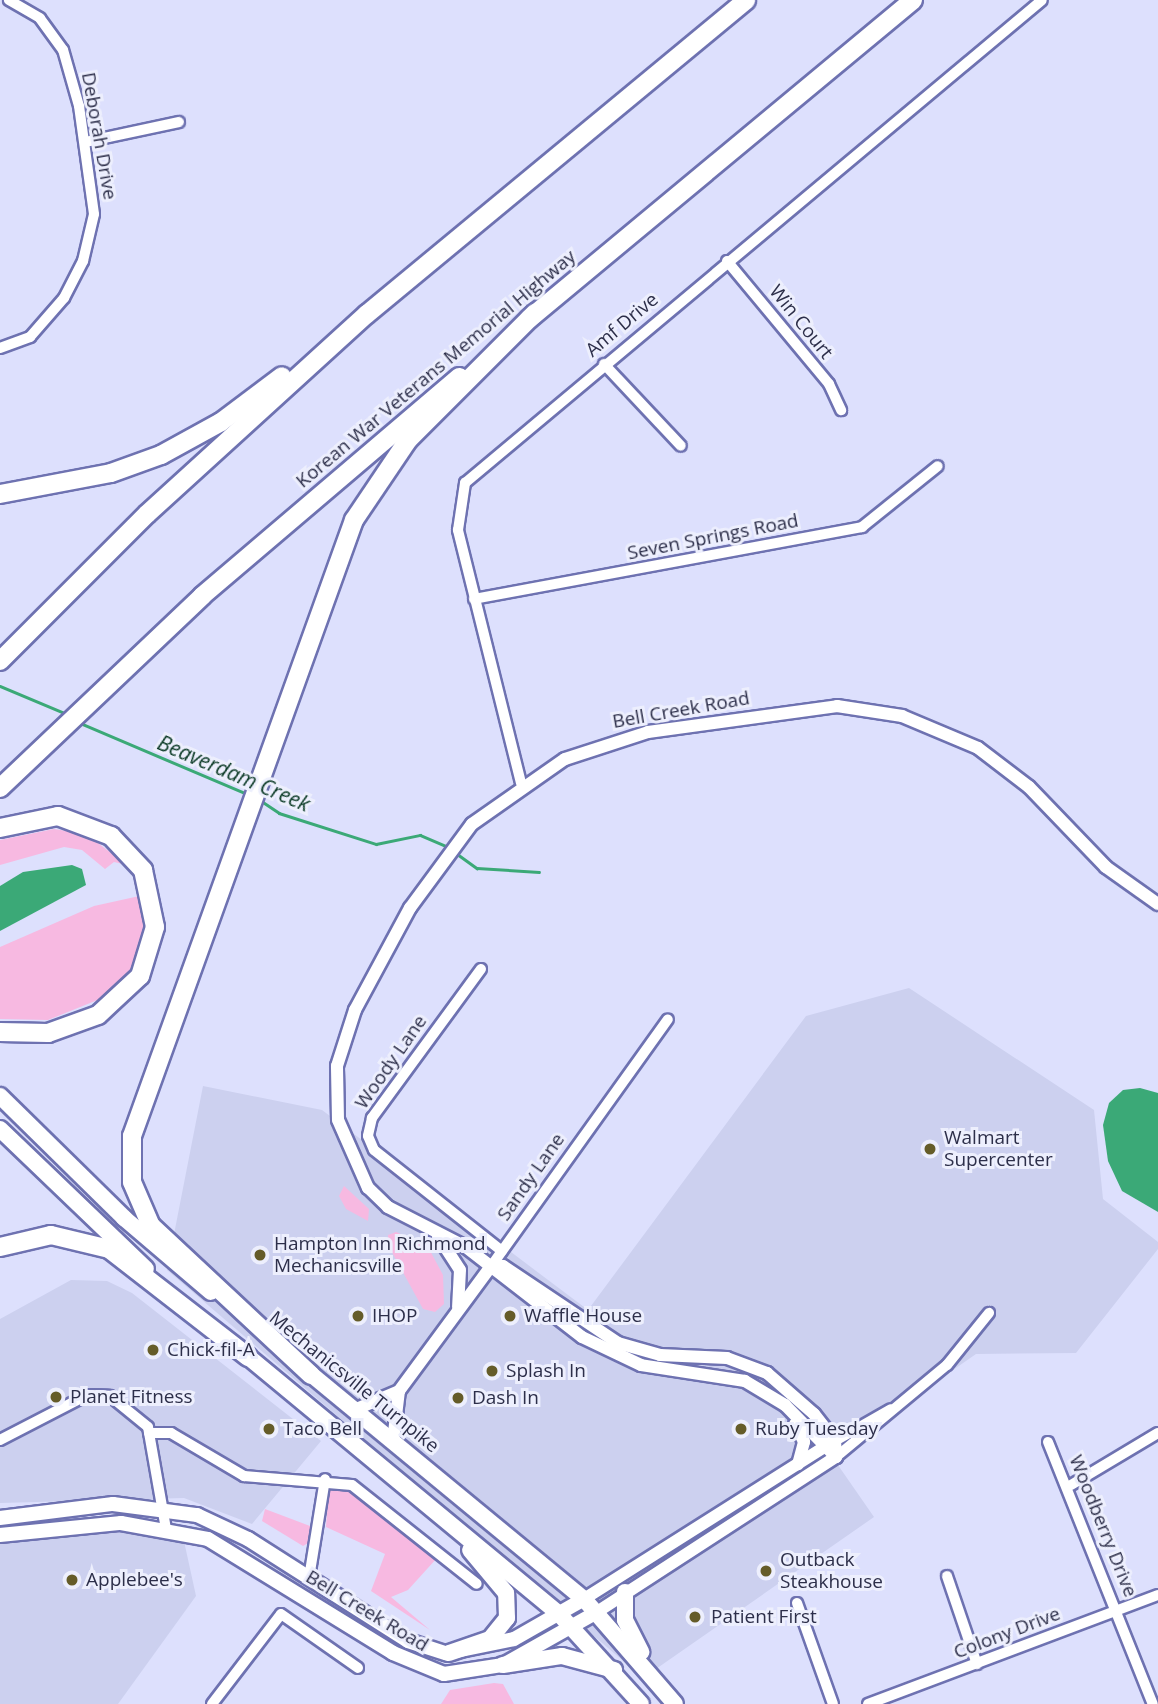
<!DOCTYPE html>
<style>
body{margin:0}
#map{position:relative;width:1158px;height:1704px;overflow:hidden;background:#dde0fd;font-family:"Open Sans",sans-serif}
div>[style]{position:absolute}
.built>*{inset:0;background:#ccd0ef}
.green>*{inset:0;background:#f7b9e1}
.water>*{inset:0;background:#3ba977}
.stream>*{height:2.5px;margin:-1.25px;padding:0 1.25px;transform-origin:1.25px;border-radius:1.25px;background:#3ba977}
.roads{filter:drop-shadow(2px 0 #6e72b1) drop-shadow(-2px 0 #6e72b1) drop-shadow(0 2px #6e72b1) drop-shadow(0 -2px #6e72b1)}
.minor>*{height:10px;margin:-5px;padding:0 5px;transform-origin:5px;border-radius:5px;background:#fff}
.tertiary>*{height:12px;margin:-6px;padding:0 6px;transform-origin:6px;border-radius:6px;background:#fff}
.secondary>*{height:14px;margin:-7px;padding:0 7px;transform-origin:7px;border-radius:7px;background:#fff}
.trunk>*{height:16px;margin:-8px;padding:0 8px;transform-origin:8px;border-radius:8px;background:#fff}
.motorway>*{height:18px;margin:-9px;padding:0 9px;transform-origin:9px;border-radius:9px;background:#fff}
.dots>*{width:19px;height:19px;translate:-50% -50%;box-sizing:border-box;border:4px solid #edeffd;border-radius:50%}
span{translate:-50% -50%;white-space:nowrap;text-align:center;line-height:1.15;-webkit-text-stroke:6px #edeffd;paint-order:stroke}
.street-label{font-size:19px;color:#2d2f4a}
.poi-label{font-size:19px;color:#2d2f4a}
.left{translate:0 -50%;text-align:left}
.water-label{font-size:21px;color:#0a3925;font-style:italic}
</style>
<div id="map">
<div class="built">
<div style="clip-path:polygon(909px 988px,1094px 1110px,1103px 1199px,1158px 1242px,1158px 1249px,1076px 1353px,976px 1354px,831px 1455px,874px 1517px,643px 1678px,167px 1270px,203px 1086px,322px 1110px,588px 1310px,806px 1016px)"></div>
<div style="clip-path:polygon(71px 1280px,107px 1281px,132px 1293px,321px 1441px,252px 1524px,184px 1498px,0 1503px,0 1319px)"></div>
<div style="clip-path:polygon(75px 1525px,182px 1532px,196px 1596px,118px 1704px,0 1704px,0 1535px)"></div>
</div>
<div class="green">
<div style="clip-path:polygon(54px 829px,86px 834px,127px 865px,114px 862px,105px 869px,82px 850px,64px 847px,0 865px,0 840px)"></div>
<div style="clip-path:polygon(144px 895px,146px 935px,133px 971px,110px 995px,48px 1020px,0 1019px,0 947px,94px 906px)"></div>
<div style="clip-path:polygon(344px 1186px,369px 1209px,368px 1221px,346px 1209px,339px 1196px)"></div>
<div style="clip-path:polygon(396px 1232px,427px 1245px,443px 1275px,444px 1304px,435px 1312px,423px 1309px,388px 1245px,388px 1235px)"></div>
<div style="clip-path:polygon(329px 1487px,350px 1488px,437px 1558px,408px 1590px,391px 1597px,430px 1630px,371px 1591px,385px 1554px,326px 1527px)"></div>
<div style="clip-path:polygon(265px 1509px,310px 1526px,310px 1542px,303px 1546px,262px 1521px)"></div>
<div style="clip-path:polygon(494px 1683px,503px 1684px,514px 1704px,441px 1704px,450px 1690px)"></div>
</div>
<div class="water">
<div style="clip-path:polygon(72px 865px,82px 869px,86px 885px,0 931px,0 886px,23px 872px)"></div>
<div style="clip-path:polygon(1140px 1088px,1158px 1093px,1158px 1212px,1122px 1191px,1108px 1161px,1103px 1125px,1109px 1103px,1123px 1090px)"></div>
</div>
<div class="stream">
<div style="left:0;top:686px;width:75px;rotate:22.8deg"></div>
<div style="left:80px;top:723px;width:181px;rotate:23deg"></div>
<div style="left:260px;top:800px;width:23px;rotate:34deg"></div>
<div style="left:279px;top:813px;width:102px;rotate:17.7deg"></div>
<div style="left:376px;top:844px;width:45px;rotate:-11.6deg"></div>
<div style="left:420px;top:835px;width:30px;rotate:23deg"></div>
<div style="left:456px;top:853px;width:26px;rotate:36deg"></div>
<div style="left:477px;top:868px;width:62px;rotate:3.7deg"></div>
</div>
<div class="roads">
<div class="minor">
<div style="left:85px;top:142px;width:96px;rotate:-12deg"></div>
<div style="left:727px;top:261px;width:160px;rotate:50.3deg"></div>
<div style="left:829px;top:384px;width:29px;rotate:65deg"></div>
<div style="left:0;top:348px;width:32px;rotate:-20deg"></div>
<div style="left:30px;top:337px;width:52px;rotate:-48.9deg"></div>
<div style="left:64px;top:298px;width:42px;rotate:-62.8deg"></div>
<div style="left:83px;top:261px;width:48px;rotate:-76.8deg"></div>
<div style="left:94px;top:214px;width:109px;rotate:-97.9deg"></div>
<div style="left:79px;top:106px;width:58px;rotate:-105.9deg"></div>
<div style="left:63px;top:50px;width:39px;rotate:-126deg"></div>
<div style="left:40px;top:18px;width:36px;rotate:-150deg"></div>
<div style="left:604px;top:364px;width:112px;rotate:46.8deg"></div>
<div style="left:474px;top:599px;width:395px;rotate:-10.5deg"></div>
<div style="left:862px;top:527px;width:97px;rotate:-38.8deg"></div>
<div style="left:521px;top:783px;width:261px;rotate:-104deg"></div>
<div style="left:458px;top:530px;width:48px;rotate:-81.5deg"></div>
<div style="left:465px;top:483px;width:752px;rotate:-39.93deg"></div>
<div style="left:481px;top:969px;width:185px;rotate:126.2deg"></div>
<div style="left:372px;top:1118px;width:18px;rotate:103deg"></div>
<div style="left:368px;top:1136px;width:15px;rotate:67deg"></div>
<div style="left:374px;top:1150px;width:163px;rotate:38.3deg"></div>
<div style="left:492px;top:1265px;width:302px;rotate:-54.4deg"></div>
<div style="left:149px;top:1433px;width:22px"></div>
<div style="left:171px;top:1433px;width:85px;rotate:30.5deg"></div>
<div style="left:244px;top:1476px;width:108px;rotate:4.8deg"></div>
<div style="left:352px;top:1485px;width:159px;rotate:38.4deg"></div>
<div style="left:0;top:1440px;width:98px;rotate:-27.3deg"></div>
<div style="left:87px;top:1395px;width:23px;rotate:2deg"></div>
<div style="left:110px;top:1396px;width:49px;rotate:39.2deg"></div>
<div style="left:148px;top:1427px;width:104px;rotate:80deg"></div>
<div style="left:835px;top:1441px;width:64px;rotate:-29.7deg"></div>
<div style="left:1048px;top:1442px;width:282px;rotate:68.2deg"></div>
<div style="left:836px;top:1457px;width:144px;rotate:-39.7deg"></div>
<div style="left:947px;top:1365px;width:67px;rotate:-51.1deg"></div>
<div style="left:1071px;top:1485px;width:101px;rotate:-30.9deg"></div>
<div style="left:947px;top:1576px;width:93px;rotate:71.2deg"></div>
<div style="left:309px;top:1578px;width:100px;rotate:-80.8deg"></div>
<div style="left:797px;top:1603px;width:107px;rotate:70.4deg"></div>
<div style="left:212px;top:1704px;width:113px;rotate:-52.5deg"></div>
<div style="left:281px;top:1614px;width:94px;rotate:35deg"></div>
<div style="left:868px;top:1704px;width:310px;rotate:-20.6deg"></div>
</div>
<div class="tertiary">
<div style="left:438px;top:1236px;width:40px;rotate:57.1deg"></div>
<div style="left:460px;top:1270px;width:37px;rotate:93deg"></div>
<div style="left:492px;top:1265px;width:11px;rotate:5deg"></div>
<div style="left:503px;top:1266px;width:138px;rotate:33.8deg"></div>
<div style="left:618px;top:1343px;width:44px;rotate:15.9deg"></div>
<div style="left:660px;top:1355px;width:67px;rotate:2.6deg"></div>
<div style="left:727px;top:1358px;width:43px;rotate:20.6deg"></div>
<div style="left:767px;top:1373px;width:62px;rotate:41.1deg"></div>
<div style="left:814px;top:1414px;width:34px;rotate:52deg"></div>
<div style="left:835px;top:1441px;width:16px;rotate:86deg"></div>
<div style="left:354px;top:1410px;width:49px;rotate:-22.9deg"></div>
<div style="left:399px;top:1391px;width:157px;rotate:-53.6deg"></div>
<div style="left:795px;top:1424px;width:20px;rotate:63deg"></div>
<div style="left:804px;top:1442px;width:23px;rotate:105deg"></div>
<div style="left:393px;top:1441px;width:50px;rotate:-83.2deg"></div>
<div style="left:836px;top:1457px;width:73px;rotate:-134.4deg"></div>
<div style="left:785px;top:1405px;width:47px;rotate:-149deg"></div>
<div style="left:745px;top:1381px;width:105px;rotate:-171.3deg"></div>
<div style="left:641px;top:1365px;width:65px;rotate:-154.6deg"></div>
<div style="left:582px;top:1337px;width:147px;rotate:-142.2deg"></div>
<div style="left:466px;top:1247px;width:88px;rotate:-152.9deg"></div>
<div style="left:388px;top:1207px;width:28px;rotate:-136deg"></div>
<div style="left:368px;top:1188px;width:74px;rotate:-113.8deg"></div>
<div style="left:338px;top:1120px;width:54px;rotate:-91.1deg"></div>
<div style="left:337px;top:1066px;width:59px;rotate:-72.2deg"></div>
<div style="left:355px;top:1010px;width:116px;rotate:-61.7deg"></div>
<div style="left:410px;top:908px;width:104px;rotate:-53.6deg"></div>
<div style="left:472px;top:824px;width:113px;rotate:-35deg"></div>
<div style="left:565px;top:759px;width:87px;rotate:-18deg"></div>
<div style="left:648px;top:732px;width:191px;rotate:-7.8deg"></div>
<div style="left:837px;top:706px;width:66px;rotate:8.7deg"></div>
<div style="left:902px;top:716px;width:82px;rotate:22.8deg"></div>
<div style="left:978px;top:748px;width:64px;rotate:37.4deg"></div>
<div style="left:1029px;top:787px;width:111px;rotate:46.1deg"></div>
<div style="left:1106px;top:867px;width:64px;rotate:35.4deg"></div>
<div style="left:584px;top:1599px;width:290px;rotate:-32.3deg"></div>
<div style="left:597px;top:1612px;width:285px;rotate:-33deg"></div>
</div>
<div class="secondary">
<div style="left:0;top:1518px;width:114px;rotate:-7.1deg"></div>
<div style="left:113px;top:1504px;width:85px;rotate:7.5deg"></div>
<div style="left:197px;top:1515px;width:56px;rotate:25.2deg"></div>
<div style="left:248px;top:1539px;width:190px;rotate:32.5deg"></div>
<div style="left:408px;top:1641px;width:40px;rotate:18deg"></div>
<div style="left:446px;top:1653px;width:69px;rotate:-11.6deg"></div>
<div style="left:514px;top:1639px;width:81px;rotate:-29.7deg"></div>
<div style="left:0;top:1535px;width:122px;rotate:-5.7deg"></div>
<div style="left:121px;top:1523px;width:88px;rotate:10.4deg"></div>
<div style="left:208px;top:1539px;width:217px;rotate:31.6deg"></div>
<div style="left:393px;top:1653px;width:55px;rotate:22.4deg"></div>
<div style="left:444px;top:1674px;width:60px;rotate:-8.7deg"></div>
<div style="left:503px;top:1665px;width:108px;rotate:-29.4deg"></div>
</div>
<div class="trunk">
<div style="left:0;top:1096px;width:174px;rotate:44.5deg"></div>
<div style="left:124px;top:1218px;width:114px;rotate:40.4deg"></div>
<div style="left:0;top:1129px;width:202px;rotate:43.8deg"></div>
<div style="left:240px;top:1350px;width:415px;rotate:39.6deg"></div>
<div style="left:560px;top:1615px;width:120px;rotate:47.7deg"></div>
<div style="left:301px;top:1366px;width:367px;rotate:39.5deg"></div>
<div style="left:584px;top:1599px;width:139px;rotate:49.1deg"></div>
<div style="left:625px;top:1592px;width:28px;rotate:90deg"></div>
<div style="left:625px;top:1620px;width:36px;rotate:63deg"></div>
<div style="left:449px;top:1653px;width:43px;rotate:-18.9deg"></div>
<div style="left:490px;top:1639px;width:27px;rotate:-51deg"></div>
<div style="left:507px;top:1618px;width:25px;rotate:-92deg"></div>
<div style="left:506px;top:1593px;width:56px;rotate:-129.9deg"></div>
<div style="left:503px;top:1665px;width:60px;rotate:-8.7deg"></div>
<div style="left:562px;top:1656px;width:54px;rotate:15.1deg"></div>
</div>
<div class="motorway">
<div style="left:529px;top:319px;width:499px;rotate:-39.7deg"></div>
<div style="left:0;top:494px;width:113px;rotate:-10.7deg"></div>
<div style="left:111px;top:473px;width:53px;rotate:-19.8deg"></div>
<div style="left:161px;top:455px;width:68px;rotate:-28.8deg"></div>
<div style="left:221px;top:422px;width:76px;rotate:-37deg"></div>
<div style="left:0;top:661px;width:208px;rotate:-45deg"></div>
<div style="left:147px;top:514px;width:297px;rotate:-42.3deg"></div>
<div style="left:367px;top:314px;width:492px;rotate:-39.6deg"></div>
<div style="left:0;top:788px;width:279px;rotate:-43.5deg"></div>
<div style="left:202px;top:596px;width:338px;rotate:-40.4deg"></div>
<div style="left:0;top:828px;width:59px;rotate:-11.7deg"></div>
<div style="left:58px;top:816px;width:57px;rotate:20.7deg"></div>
<div style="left:111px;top:836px;width:47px;rotate:46.7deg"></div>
<div style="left:143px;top:870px;width:58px;rotate:78.1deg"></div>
<div style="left:155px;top:927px;width:51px;rotate:107deg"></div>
<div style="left:140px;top:976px;width:57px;rotate:137.1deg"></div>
<div style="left:98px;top:1015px;width:53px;rotate:160.2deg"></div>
<div style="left:48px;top:1033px;width:48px;rotate:-178.8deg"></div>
<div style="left:0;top:1247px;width:52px;rotate:-13.2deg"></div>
<div style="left:51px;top:1235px;width:60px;rotate:13.6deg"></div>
<div style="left:109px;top:1249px;width:176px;rotate:37.8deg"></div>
<div style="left:311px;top:1375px;width:219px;rotate:-137deg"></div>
<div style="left:151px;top:1226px;width:48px;rotate:-113.4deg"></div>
<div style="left:132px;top:1182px;width:46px;rotate:-90deg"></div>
<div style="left:132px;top:1136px;width:655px;rotate:-70.18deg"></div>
<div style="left:354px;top:520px;width:97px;rotate:-56deg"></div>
<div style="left:408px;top:440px;width:180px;rotate:-45deg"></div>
</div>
</div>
<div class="dots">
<div style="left:930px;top:1149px;background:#655c29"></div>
<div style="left:260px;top:1255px;background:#655c29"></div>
<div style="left:358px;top:1316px;background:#655c29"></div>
<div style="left:510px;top:1316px;background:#655c29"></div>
<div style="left:153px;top:1350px;background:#655c29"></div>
<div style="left:492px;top:1371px;background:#655c29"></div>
<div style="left:56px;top:1397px;background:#655c29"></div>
<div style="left:458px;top:1398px;background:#655c29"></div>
<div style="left:269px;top:1429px;background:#655c29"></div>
<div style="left:741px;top:1429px;background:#655c29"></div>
<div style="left:766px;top:1571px;background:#655c29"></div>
<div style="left:72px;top:1580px;background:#655c29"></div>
<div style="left:695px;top:1617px;background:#655c29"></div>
</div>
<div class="street-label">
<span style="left:99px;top:136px;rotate:80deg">Deborah Drive</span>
<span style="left:801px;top:322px;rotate:51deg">Win Court</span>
<span style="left:622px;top:325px;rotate:-40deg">Amf Drive</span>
<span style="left:436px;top:369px;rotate:-40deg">Korean War Veterans Memorial Highway</span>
<span style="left:713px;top:537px;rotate:-11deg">Seven Springs Road</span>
<span style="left:681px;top:710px;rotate:-10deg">Bell Creek Road</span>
<span style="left:391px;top:1062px;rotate:-55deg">Woody Lane</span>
<span style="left:531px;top:1177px;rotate:-55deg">Sandy Lane</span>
<span style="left:354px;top:1382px;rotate:39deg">Mechanicsville Turnpike</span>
<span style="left:1103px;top:1526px;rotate:68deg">Woodberry Drive</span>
<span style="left:367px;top:1611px;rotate:31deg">Bell Creek Road</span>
<span style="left:1007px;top:1633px;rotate:-21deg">Colony Drive</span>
</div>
<div class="poi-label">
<span class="left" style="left:944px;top:1149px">Walmart<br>Supercenter</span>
<span class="left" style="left:274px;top:1255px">Hampton Inn Richmond<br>Mechanicsville</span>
<span class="left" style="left:372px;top:1316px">IHOP</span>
<span class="left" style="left:524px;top:1316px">Waffle House</span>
<span class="left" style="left:167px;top:1350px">Chick-fil-A</span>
<span class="left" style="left:506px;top:1371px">Splash In</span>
<span class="left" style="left:70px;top:1397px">Planet Fitness</span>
<span class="left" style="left:472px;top:1398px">Dash In</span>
<span class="left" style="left:283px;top:1429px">Taco Bell</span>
<span class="left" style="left:755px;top:1429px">Ruby Tuesday</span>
<span class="left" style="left:780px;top:1571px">Outback<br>Steakhouse</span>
<span class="left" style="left:86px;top:1580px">Applebee's</span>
<span class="left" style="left:711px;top:1617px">Patient First</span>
</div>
<div class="water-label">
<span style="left:234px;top:773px;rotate:23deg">Beaverdam Creek</span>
</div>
</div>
